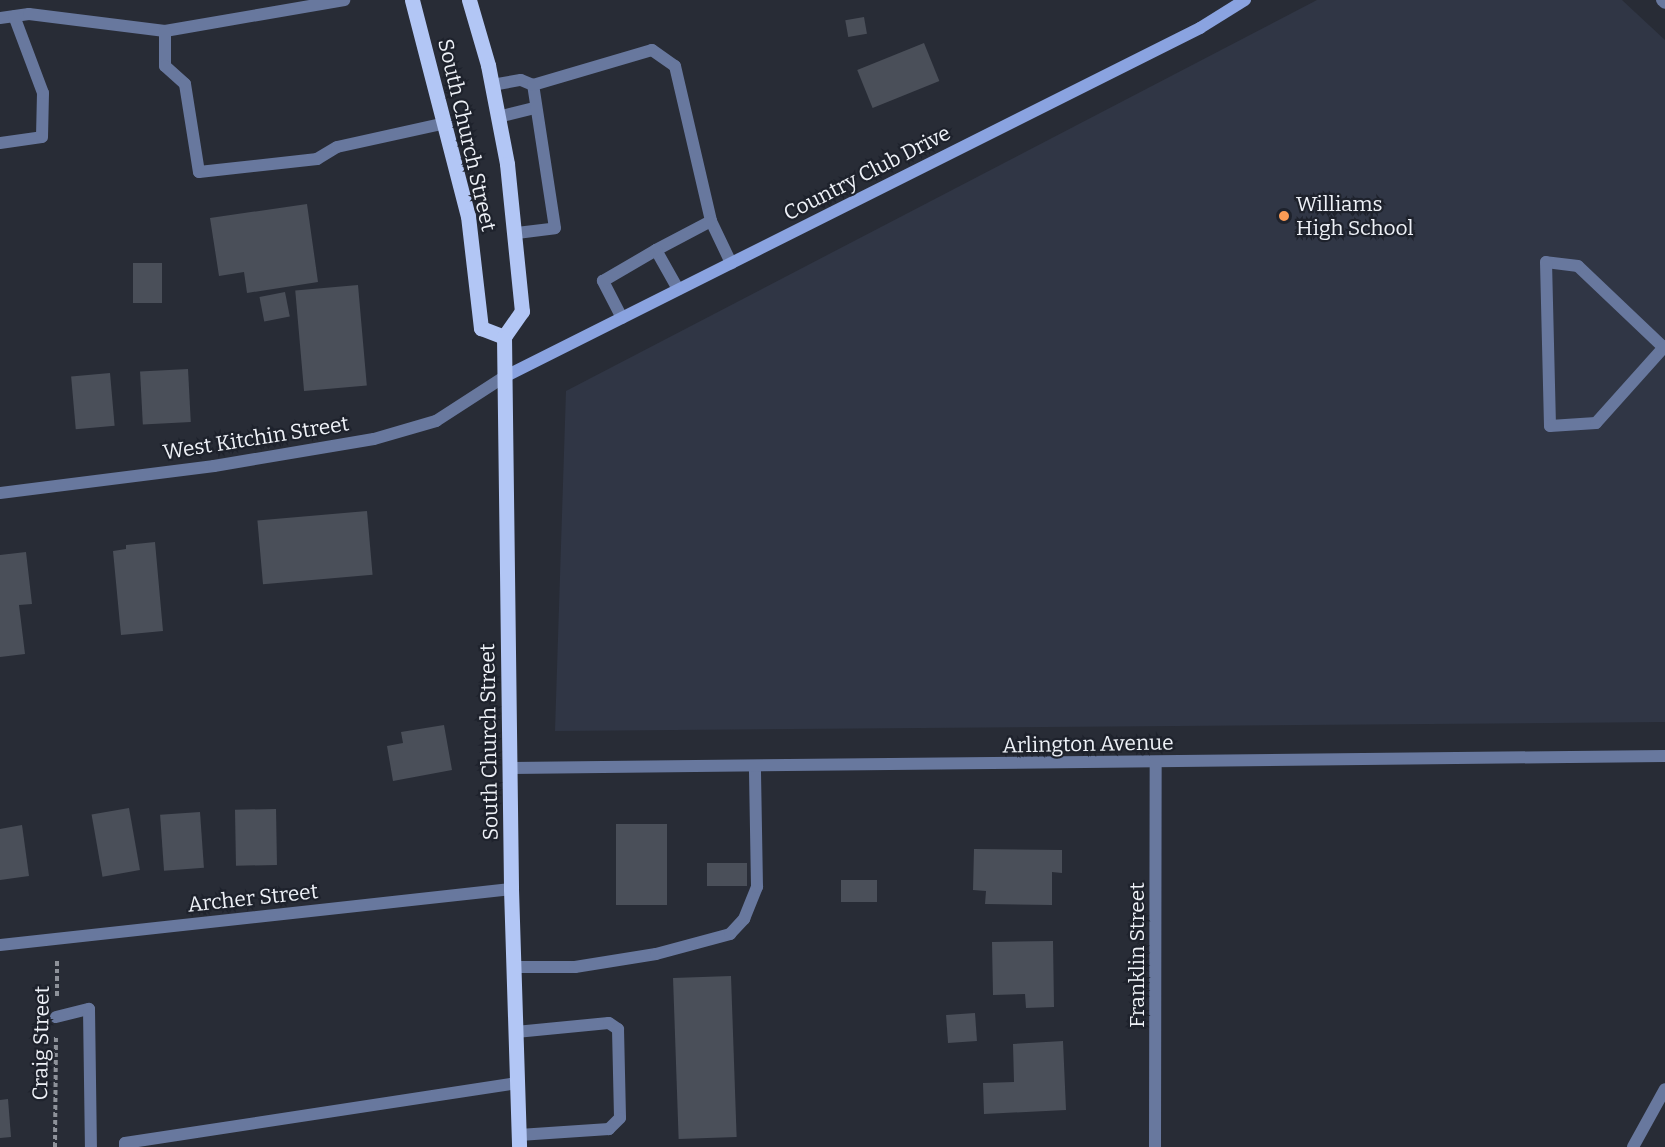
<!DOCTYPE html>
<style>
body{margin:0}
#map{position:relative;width:1665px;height:1147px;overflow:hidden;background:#282c36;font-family:Bitter,serif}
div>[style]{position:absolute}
.built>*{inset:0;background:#303645}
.building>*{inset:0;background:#4a4f59;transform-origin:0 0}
.path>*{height:4px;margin-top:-2px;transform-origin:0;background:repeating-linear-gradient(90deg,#8e929a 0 4.5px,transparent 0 7.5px)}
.lane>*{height:12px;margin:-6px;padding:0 6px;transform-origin:6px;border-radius:6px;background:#68789e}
.street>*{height:12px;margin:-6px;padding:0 6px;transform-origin:6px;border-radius:6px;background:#68789e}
.secondary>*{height:12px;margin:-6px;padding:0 6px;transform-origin:6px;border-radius:6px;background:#8aa3e0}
.primary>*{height:15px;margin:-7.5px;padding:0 7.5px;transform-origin:7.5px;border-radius:7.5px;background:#b2c6f5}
.dots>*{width:16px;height:16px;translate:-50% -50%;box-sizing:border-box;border:3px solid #1e222c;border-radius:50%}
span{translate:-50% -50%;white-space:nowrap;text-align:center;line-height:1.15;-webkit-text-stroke:4.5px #1e222c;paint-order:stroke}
.street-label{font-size:21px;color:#eef1f7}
.poi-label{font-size:21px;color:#eef1f7}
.left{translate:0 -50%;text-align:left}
</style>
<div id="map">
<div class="built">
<div style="clip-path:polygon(1317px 0,1622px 0,1665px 40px,1665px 722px,555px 731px,566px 391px)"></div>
</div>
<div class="building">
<div style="left:864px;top:17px;width:17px;height:19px;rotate:80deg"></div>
<div style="left:924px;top:43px;width:41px;height:72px;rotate:68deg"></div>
<div style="clip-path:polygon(307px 204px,318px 282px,247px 293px,244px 272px,219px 276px,210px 218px)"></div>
<div style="left:133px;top:263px;width:29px;height:40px"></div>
<div style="left:358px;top:285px;width:101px;height:63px;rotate:85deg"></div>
<div style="left:285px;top:292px;width:25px;height:26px;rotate:79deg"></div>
<div style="left:188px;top:369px;width:53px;height:48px;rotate:87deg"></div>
<div style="left:110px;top:373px;width:53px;height:39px;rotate:85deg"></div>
<div style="left:367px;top:511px;width:64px;height:110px;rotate:85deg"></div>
<div style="clip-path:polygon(155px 542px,163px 631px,121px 635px,113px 551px,126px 549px,126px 545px)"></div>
<div style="clip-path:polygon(26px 552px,32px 604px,19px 605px,25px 654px,0 657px,0 555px)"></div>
<div style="clip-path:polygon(444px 725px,452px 770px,393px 781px,387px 746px,403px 743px,401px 732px)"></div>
<div style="left:129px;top:808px;width:63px;height:38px;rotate:80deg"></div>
<div style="left:276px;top:809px;width:56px;height:41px;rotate:89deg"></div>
<div style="left:200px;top:812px;width:56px;height:40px;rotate:86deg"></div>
<div style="left:616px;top:824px;width:51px;height:81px"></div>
<div style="clip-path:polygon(22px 825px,29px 876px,0 880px,0 829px)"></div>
<div style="clip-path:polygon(974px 849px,1062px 850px,1062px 873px,1052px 872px,1052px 905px,985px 904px,986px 891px,973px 890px)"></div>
<div style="left:707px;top:863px;width:40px;height:23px"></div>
<div style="left:877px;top:880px;width:22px;height:36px;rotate:90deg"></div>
<div style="clip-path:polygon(1053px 941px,1054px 1007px,1026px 1008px,1025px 994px,993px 995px,992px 942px)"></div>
<div style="left:731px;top:976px;width:161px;height:58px;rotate:88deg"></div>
<div style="left:975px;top:1013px;width:28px;height:29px;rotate:86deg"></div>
<div style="clip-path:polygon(1063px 1041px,1066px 1110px,984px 1114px,983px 1083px,1014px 1082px,1013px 1044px)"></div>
<div style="clip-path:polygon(8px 1099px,11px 1137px,0 1138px,0 1100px)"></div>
</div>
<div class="path">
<div style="left:57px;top:996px;width:37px;rotate:-90deg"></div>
<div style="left:55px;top:1147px;width:110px;rotate:-89.5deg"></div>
</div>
<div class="lane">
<div style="left:1662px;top:0;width:4px;rotate:45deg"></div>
<div style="left:0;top:18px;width:29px;rotate:-8deg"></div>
<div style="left:29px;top:14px;width:137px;rotate:7.1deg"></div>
<div style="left:165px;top:31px;width:182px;rotate:-9.8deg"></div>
<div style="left:165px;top:31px;width:35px;rotate:90deg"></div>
<div style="left:165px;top:66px;width:27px;rotate:42deg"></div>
<div style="left:185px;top:84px;width:89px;rotate:81deg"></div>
<div style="left:199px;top:172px;width:119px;rotate:-6.3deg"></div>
<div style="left:317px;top:159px;width:23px;rotate:-31deg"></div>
<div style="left:337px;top:147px;width:112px;rotate:-12.4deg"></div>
<div style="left:492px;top:85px;width:29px;rotate:-10deg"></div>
<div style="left:521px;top:80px;width:13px;rotate:23deg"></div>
<div style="left:498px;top:117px;width:38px;rotate:-14deg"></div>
<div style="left:0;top:143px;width:42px;rotate:-8.1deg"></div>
<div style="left:42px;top:137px;width:44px;rotate:-88.7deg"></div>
<div style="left:43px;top:93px;width:82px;rotate:-110.6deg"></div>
<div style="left:711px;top:221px;width:47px;rotate:64.5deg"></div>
<div style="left:517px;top:233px;width:38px;rotate:-7deg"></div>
<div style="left:555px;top:228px;width:145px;rotate:-98.7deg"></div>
<div style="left:533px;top:85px;width:124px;rotate:-16.4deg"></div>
<div style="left:652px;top:50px;width:28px;rotate:35deg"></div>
<div style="left:675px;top:66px;width:159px;rotate:76.9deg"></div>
<div style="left:711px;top:221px;width:62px;rotate:152.2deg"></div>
<div style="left:622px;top:318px;width:42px;rotate:-117.2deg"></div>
<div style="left:603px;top:281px;width:61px;rotate:-30.3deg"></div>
<div style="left:656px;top:250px;width:45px;rotate:60.6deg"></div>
<div style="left:1663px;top:347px;width:117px;rotate:-136.4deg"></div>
<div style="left:1578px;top:266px;width:32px;rotate:-173deg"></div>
<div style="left:1546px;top:262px;width:164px;rotate:88.6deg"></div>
<div style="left:1550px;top:426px;width:46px;rotate:-3.7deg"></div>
<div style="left:1596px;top:423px;width:103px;rotate:-48.1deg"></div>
<div style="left:514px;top:967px;width:61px"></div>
<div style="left:575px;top:967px;width:82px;rotate:-9.1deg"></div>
<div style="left:656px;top:954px;width:77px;rotate:-15.1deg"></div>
<div style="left:730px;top:934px;width:21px;rotate:-47deg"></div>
<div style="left:744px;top:919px;width:35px;rotate:-68deg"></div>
<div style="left:757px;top:887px;width:119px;rotate:-91deg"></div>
<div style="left:56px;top:1017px;width:34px;rotate:-14deg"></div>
<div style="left:89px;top:1009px;width:138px;rotate:89.2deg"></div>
<div style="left:516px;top:1032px;width:93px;rotate:-5.5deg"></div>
<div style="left:609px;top:1023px;width:11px;rotate:34deg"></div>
<div style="left:618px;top:1029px;width:89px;rotate:88.7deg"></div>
<div style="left:620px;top:1118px;width:16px;rotate:135deg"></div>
<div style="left:609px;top:1129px;width:90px;rotate:176.2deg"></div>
<div style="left:125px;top:1147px;width:4px;rotate:-90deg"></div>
<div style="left:125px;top:1143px;width:397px;rotate:-8.7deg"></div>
</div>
<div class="street">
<div style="left:0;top:493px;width:216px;rotate:-7.2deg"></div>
<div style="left:214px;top:466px;width:162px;rotate:-9.6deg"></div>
<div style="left:374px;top:439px;width:65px;rotate:-16.2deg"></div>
<div style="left:436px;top:421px;width:81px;rotate:-32.9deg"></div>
<div style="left:511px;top:768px;width:1154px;rotate:-0.6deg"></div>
<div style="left:0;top:945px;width:514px;rotate:-6.25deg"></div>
<div style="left:1155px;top:1147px;width:384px;rotate:-89.9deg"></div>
<div style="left:1633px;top:1147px;width:66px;rotate:-61.1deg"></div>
</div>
<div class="secondary">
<div style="left:504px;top:377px;width:779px;rotate:-26.63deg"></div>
<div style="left:1200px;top:28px;width:53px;rotate:-31.9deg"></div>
</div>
<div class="primary">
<div style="left:412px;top:0;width:223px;rotate:75.5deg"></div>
<div style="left:468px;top:216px;width:113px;rotate:83.4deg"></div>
<div style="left:481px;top:328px;width:25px;rotate:21deg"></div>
<div style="left:469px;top:0;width:68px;rotate:73.7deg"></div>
<div style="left:488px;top:65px;width:101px;rotate:79.1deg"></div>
<div style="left:507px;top:164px;width:148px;rotate:84.2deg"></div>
<div style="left:522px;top:311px;width:32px;rotate:125deg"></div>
<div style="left:504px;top:337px;width:552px;rotate:89.27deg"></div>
<div style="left:511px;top:889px;width:258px;rotate:88.2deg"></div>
</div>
<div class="dots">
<div style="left:1284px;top:216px;background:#fd9c55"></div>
</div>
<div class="street-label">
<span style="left:467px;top:135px;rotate:77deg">South Church Street</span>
<span style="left:867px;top:173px;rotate:-27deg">Country Club Drive</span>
<span style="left:256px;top:438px;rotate:-9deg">West Kitchin Street</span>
<span style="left:489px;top:742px;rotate:-91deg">South Church Street</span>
<span style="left:1088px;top:744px;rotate:-1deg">Arlington Avenue</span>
<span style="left:253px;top:898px;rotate:-6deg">Archer Street</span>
<span style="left:1137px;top:955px;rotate:-90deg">Franklin Street</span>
<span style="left:41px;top:1043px;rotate:-89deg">Craig Street</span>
</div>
<div class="poi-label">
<span class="left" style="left:1296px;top:216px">Williams<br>High School</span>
</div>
</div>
